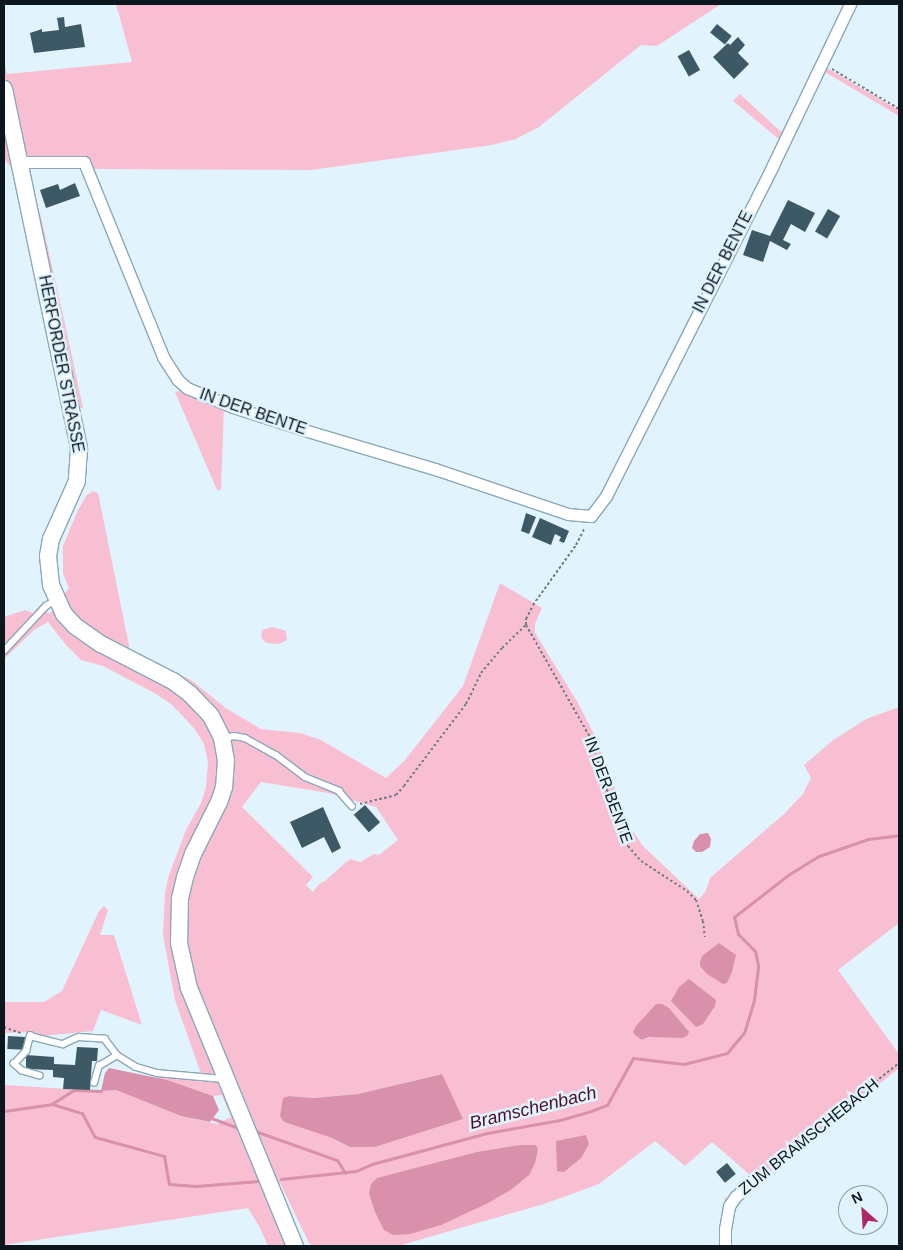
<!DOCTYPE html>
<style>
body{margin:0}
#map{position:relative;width:903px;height:1250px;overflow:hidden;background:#e1f4fe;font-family:Arial,sans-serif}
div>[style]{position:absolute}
.green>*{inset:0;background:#f8bfd3}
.water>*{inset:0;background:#d990ab}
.stream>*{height:3px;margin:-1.5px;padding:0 1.5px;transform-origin:1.5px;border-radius:1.5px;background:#d990ab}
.building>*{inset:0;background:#3d5966;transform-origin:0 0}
.path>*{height:2px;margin-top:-1px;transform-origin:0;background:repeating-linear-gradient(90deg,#6d7c84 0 2.5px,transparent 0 5px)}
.roads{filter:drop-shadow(1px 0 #8aa8b7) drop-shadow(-1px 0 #8aa8b7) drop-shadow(0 1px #8aa8b7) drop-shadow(0 -1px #8aa8b7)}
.lane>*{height:5.5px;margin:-2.75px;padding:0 2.75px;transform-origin:2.75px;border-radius:2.75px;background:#fff}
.street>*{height:11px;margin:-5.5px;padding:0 5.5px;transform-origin:5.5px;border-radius:5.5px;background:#fff}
.secondary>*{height:16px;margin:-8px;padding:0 8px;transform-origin:8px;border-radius:8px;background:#fff}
span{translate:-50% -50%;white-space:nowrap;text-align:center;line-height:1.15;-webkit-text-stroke:5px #e1f4fe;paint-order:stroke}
.street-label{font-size:16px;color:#0c171d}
.water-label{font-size:18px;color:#4d0c2c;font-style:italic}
.frame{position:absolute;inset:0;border:5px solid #0c171d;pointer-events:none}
.north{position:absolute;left:838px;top:1185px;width:50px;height:50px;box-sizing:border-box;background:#e1f4fe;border:1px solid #8c9ca4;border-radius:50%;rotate:334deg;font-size:14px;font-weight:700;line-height:20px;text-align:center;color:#0c171d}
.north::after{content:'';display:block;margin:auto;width:18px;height:22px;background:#af276b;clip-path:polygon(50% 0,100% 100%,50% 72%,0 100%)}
</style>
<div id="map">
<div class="green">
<div style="clip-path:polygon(116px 4px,721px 4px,657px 46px,641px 45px,539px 127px,516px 139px,492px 145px,311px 170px,92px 169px,88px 158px,30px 158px,23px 152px,14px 170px,4px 159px,4px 60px,7px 74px,132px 62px)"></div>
<div style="clip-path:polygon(817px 62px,899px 110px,899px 116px,823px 71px,781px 141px,733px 101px,740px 94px,780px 131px,784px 131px)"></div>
<div style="clip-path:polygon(40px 213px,66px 328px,83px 408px,80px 408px,53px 294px,36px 214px)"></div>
<div style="clip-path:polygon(184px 390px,224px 407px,221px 490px,217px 490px,175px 392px)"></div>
<div style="clip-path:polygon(evenodd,93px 491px,98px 493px,130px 650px,191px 680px,227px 709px,261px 729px,300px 733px,321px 740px,386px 778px,405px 760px,463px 686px,500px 583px,542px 608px,535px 624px,535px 633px,578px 703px,595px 736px,628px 824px,643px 846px,699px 899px,706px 891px,710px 878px,784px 814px,803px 794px,811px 778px,804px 765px,832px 741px,866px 719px,899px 707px,899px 923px,838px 970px,899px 1054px,899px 1068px,747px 1191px,734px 1208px,730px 1235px,732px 1246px,719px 1246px,720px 1222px,725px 1203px,724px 1197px,728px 1200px,751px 1176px,712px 1142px,685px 1166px,655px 1141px,599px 1184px,544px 1204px,398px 1246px,313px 1246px,309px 1243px,280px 1183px,260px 1185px,285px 1246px,268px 1246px,260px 1228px,248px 1208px,4px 1245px,4px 1085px,101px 1091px,116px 1090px,181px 1116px,217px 1124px,231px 1117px,222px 1095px,213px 1096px,159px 1079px,158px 1074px,204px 1082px,175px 1000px,163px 935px,165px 892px,169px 875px,186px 830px,201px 803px,206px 787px,208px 762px,204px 744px,194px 728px,171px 704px,156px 694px,103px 666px,81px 660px,66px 645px,48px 622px,34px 630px,4px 659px,4px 617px,25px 610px,33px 613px,42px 603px,49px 614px,66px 598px,65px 593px,69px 588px,63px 574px,63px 546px,78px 510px,87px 495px,93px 491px,261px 782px,328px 793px,376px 807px,398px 840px,379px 855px,374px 854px,360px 862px,351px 859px,346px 862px,325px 881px,319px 884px,313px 892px,306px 885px,313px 877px,242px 807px,261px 782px,93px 491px,641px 1023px,682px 1038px,654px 1036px,642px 1040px,636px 1026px,641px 1023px,93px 491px,441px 1074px,463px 1119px,375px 1147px,350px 1147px,332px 1138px,284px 1122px,289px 1096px,313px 1098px,358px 1094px,441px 1074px)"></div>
<div style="clip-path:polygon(272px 627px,286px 631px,287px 640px,279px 644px,266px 643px,261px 637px,262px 630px)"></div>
<div style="clip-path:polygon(104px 906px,108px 910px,100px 935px,114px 935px,142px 1025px,101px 1010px,93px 1031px,42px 1036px,26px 1032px,4px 1033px,4px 1002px,44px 1002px,62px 991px,99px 911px)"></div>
</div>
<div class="water">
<div style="clip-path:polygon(708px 833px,711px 839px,710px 847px,702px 852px,696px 852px,692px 848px,694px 841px,700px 834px)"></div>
<div style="clip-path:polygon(719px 943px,736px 955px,732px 972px,727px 983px,723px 984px,707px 974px,700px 966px,700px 962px,702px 956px)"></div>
<div style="clip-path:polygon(689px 979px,716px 1000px,715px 1006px,703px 1024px,696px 1027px,671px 1001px,679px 987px)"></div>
<div style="clip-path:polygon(656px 1004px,662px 1004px,669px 1008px,689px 1032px,687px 1036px,682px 1038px,649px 1037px,642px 1040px,635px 1035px,633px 1032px,636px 1026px)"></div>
<div style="clip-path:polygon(109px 1068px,167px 1080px,213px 1096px,219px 1110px,210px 1122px,181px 1116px,116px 1090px,101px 1091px,105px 1073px)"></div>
<div style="clip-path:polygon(442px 1074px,463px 1119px,375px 1147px,350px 1147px,332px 1138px,284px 1122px,280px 1116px,283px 1098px,289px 1096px,313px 1098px,358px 1094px)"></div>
<div style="clip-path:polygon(586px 1135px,589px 1144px,581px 1158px,564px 1172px,557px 1171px,556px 1141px)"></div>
<div style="clip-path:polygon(521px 1145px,536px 1145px,538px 1149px,535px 1163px,529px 1175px,512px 1189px,488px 1203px,441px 1225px,410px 1234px,393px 1235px,384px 1230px,375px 1212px,369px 1193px,371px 1184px,377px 1178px,477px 1152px)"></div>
</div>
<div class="stream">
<div style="left:53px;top:1103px;width:25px;rotate:-32deg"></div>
<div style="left:74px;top:1090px;width:27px;rotate:2deg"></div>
<div style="left:4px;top:1111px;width:49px;rotate:-8.3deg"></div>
<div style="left:52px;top:1104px;width:31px;rotate:17deg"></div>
<div style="left:82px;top:1113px;width:27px;rotate:62deg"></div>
<div style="left:95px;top:1137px;width:72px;rotate:15.4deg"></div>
<div style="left:164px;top:1156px;width:28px;rotate:80deg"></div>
<div style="left:169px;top:1184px;width:27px;rotate:4deg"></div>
<div style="left:196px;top:1186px;width:62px;rotate:-4.6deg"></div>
<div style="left:211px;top:1118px;width:27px;rotate:20deg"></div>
<div style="left:255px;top:1131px;width:87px;rotate:19.5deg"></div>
<div style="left:337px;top:1160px;width:15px;rotate:58deg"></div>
<div style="left:281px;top:1179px;width:75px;rotate:-6.1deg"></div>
<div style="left:356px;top:1171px;width:17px;rotate:-24deg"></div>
<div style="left:372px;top:1164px;width:119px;rotate:-15.1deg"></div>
<div style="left:487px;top:1133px;width:74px;rotate:-10.1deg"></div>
<div style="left:560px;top:1120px;width:32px;rotate:-16deg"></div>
<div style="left:591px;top:1111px;width:17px;rotate:-21deg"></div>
<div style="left:607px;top:1105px;width:54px;rotate:-61deg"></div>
<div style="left:633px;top:1058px;width:51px;rotate:6.7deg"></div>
<div style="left:684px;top:1064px;width:44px;rotate:-14.3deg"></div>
<div style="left:727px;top:1053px;width:26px;rotate:-50deg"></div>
<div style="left:744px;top:1033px;width:34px;rotate:-73deg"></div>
<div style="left:754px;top:1000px;width:35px;rotate:-83deg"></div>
<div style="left:758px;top:965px;width:14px;rotate:-102deg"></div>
<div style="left:755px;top:951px;width:24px;rotate:-135deg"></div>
<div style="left:738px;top:934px;width:17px;rotate:-103deg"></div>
<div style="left:734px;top:917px;width:68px;rotate:-37.9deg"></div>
<div style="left:788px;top:875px;width:36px;rotate:-32deg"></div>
<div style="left:819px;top:856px;width:52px;rotate:-19.1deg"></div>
<div style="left:868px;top:839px;width:31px;rotate:-7deg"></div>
</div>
<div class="building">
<div style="clip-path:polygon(64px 17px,65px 27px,81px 24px,85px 47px,34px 53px,30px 33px,42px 29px,42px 32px,59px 30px,57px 18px)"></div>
<div style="left:717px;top:24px;width:19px;height:11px;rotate:39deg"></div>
<div style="clip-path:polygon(738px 37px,745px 45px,738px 53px,749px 64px,734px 79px,713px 57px,728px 43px,730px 45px)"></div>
<div style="left:689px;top:50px;width:23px;height:13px;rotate:61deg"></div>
<div style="clip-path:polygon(75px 183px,80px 196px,46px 208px,40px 190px,58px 184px,60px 190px)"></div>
<div style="clip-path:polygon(788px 200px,815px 213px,805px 232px,791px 224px,783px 240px,791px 244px,787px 250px,770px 241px,763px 262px,743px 255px,752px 230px,770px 236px)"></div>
<div style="left:828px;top:209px;width:14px;height:26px;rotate:30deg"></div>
<div style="clip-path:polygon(526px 513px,536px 517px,529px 534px,521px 531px)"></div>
<div style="clip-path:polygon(540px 518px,569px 531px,564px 543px,559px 541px,561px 537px,555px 534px,551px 545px,532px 537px)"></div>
<div style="left:365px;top:805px;width:23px;height:15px;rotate:49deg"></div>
<div style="clip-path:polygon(323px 807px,341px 848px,332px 853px,324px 837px,302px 848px,290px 822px)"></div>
<div style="left:8px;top:1036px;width:17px;height:13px;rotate:3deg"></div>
<div style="clip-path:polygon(77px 1047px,98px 1048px,97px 1061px,92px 1061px,90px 1090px,63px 1089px,64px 1078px,53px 1077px,53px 1070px,26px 1069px,26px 1055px,54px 1057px,54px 1064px,75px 1065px)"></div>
<div style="left:727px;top:1163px;width:14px;height:14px;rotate:51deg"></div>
</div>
<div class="path">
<div style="left:832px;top:69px;width:78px;rotate:30.8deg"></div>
<div style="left:526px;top:625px;width:129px;rotate:60.3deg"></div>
<div style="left:590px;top:737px;width:95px;rotate:72.1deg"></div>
<div style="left:619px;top:827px;width:21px;rotate:65deg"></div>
<div style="left:628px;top:846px;width:20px;rotate:49deg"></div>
<div style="left:641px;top:861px;width:55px;rotate:33.1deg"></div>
<div style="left:687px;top:891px;width:13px;rotate:45deg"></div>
<div style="left:696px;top:900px;width:22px;rotate:72deg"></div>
<div style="left:703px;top:921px;width:16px;rotate:83deg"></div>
<div style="left:360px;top:804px;width:37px;rotate:-14deg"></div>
<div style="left:396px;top:795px;width:12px;rotate:-48deg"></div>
<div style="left:404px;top:786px;width:103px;rotate:-52.9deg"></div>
<div style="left:466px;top:704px;width:34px;rotate:-64deg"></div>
<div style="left:481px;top:673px;width:33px;rotate:-50deg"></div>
<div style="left:502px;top:648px;width:33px;rotate:-44deg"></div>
<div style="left:526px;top:625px;width:6px;rotate:-90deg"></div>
<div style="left:526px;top:619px;width:16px;rotate:-63deg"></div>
<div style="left:533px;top:605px;width:74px;rotate:-54.4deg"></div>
<div style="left:576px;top:545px;width:20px;rotate:-63deg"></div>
<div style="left:4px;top:1027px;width:20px;rotate:20deg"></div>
<div style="left:762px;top:1172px;width:175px;rotate:-38.5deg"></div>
</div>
<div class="roads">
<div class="lane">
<div style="left:4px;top:651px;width:62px;rotate:-47deg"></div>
<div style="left:46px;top:606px;width:12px;rotate:-31deg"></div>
<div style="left:224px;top:738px;width:10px;rotate:-11deg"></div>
<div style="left:234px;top:736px;width:11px;rotate:10deg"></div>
<div style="left:245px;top:738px;width:35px;rotate:29deg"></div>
<div style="left:276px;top:755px;width:36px;rotate:37deg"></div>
<div style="left:305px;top:777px;width:37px;rotate:22deg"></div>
<div style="left:339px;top:791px;width:20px;rotate:49deg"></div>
<div style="left:40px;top:1076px;width:19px;rotate:-164deg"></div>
<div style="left:22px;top:1071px;width:11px;rotate:-139deg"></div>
<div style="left:14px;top:1064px;width:18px;rotate:-47deg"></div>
<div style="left:26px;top:1051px;width:16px;rotate:-75deg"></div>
<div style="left:30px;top:1036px;width:34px;rotate:14deg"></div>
<div style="left:63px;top:1044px;width:17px;rotate:-24deg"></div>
<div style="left:79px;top:1037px;width:26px;rotate:4deg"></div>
<div style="left:105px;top:1039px;width:20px;rotate:53deg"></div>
<div style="left:117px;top:1055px;width:22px;rotate:32deg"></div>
<div style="left:136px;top:1067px;width:22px;rotate:16deg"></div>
<div style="left:157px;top:1073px;width:66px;rotate:5.2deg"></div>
<div style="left:94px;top:1083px;width:18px;rotate:-74deg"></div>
<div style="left:99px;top:1066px;width:21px;rotate:-31deg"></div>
</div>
<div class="street">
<div style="left:19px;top:162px;width:65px"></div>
<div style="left:84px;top:162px;width:210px;rotate:67.9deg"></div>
<div style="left:163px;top:357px;width:27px;rotate:57deg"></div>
<div style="left:178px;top:380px;width:12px;rotate:42deg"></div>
<div style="left:187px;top:388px;width:50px;rotate:22.4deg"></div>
<div style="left:233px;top:407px;width:75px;rotate:17.9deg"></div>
<div style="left:304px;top:430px;width:137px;rotate:16.6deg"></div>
<div style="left:435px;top:469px;width:140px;rotate:18.7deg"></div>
<div style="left:568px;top:514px;width:23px;rotate:5deg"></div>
<div style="left:591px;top:516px;width:25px;rotate:-53deg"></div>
<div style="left:606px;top:496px;width:369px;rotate:-63.2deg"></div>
<div style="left:772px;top:167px;width:181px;rotate:-64.4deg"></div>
<div style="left:725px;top:1246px;width:17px;rotate:-90deg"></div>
<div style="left:725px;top:1229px;width:23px;rotate:-80deg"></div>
<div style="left:729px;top:1206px;width:11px;rotate:-56deg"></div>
<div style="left:735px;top:1197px;width:25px;rotate:-43deg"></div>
</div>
<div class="secondary">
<div style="left:4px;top:89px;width:368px;rotate:78.2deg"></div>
<div style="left:79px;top:449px;width:32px;rotate:94deg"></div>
<div style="left:77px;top:481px;width:64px;rotate:114.1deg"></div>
<div style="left:51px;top:539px;width:17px;rotate:100deg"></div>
<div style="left:48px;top:556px;width:29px;rotate:84deg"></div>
<div style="left:51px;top:585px;width:32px;rotate:66deg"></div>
<div style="left:64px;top:614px;width:16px;rotate:47deg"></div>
<div style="left:75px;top:626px;width:32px;rotate:35deg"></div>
<div style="left:101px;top:644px;width:81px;rotate:27.2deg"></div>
<div style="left:173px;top:681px;width:21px;rotate:37deg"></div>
<div style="left:190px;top:694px;width:30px;rotate:46deg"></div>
<div style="left:211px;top:716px;width:25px;rotate:63deg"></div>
<div style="left:222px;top:738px;width:22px;rotate:80deg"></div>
<div style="left:226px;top:760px;width:27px;rotate:94deg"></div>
<div style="left:224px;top:787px;width:16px;rotate:108deg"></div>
<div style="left:219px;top:802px;width:58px;rotate:116.6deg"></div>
<div style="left:193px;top:854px;width:24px;rotate:109deg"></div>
<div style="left:185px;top:877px;width:23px;rotate:103deg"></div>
<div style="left:180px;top:899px;width:44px;rotate:91.3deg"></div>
<div style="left:179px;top:943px;width:46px;rotate:77.5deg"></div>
<div style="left:189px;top:988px;width:279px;rotate:67.7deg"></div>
</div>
</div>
<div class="street-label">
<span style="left:723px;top:262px;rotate:-63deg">IN DER BENTE</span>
<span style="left:61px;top:364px;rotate:79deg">HERFORDER STRASSE</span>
<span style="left:253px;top:412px;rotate:19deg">IN DER BENTE</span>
<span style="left:608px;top:790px;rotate:70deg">IN DER BENTE</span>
<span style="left:809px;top:1137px;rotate:-39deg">ZUM BRAMSCHEBACH</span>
</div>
<div class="water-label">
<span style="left:533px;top:1108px;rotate:-14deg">Bramschenbach</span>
</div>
<div class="frame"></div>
<div class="north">N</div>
</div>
